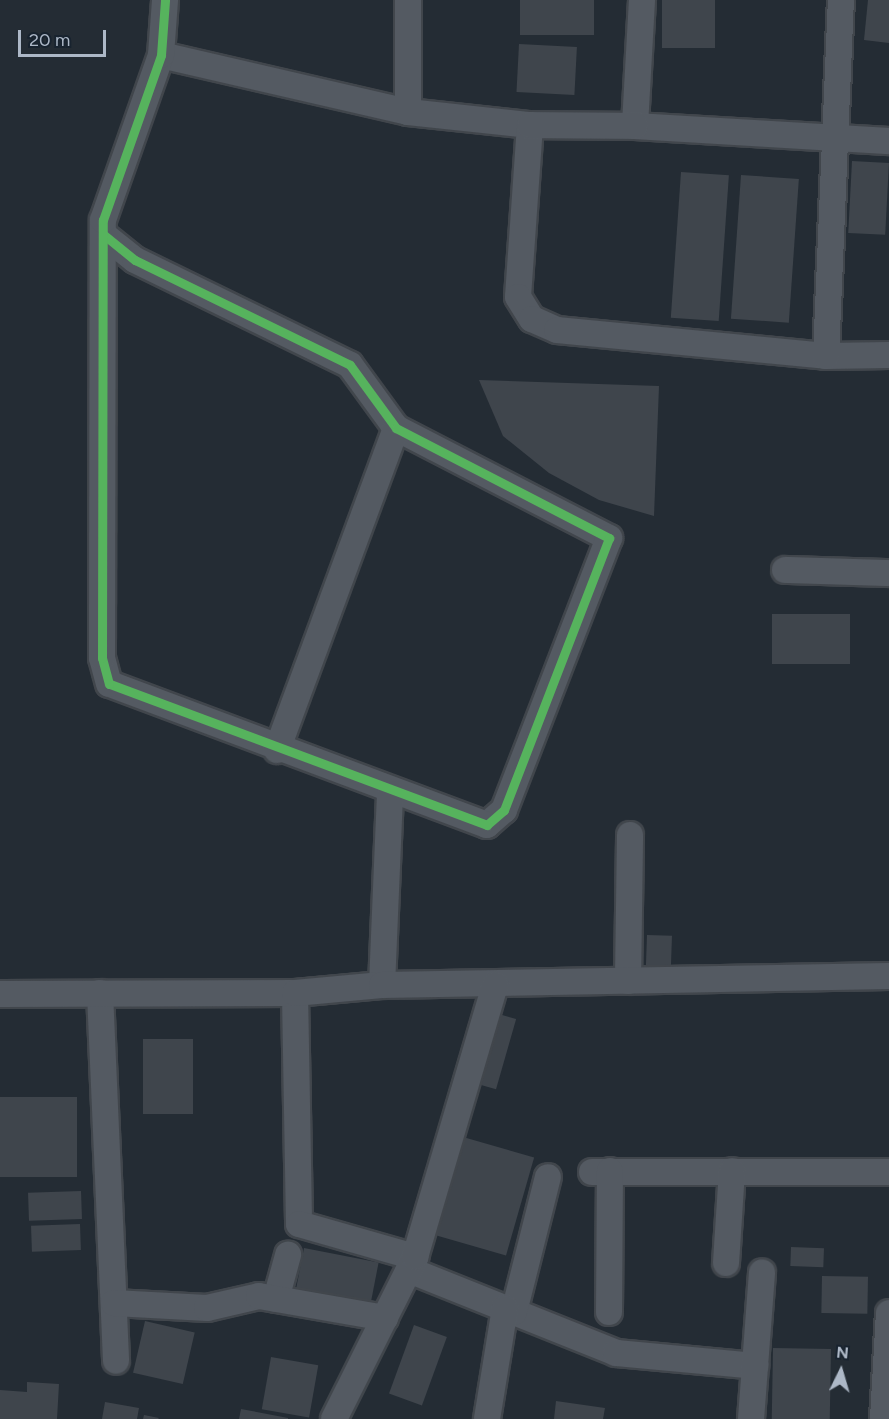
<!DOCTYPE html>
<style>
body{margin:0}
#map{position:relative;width:889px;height:1419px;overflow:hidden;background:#242c34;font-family:Figtree,sans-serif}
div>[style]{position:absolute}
.building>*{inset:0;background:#3f454c;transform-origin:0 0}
.roads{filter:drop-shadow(2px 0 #41464c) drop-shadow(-2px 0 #41464c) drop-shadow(0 2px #41464c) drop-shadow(0 -2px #41464c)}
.minor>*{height:26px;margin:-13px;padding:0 13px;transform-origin:13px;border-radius:13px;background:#545a62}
.cycleway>*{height:9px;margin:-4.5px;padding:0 4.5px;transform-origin:4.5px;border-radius:4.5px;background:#56b35d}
span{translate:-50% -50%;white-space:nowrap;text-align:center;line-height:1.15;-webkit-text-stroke:4.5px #18232f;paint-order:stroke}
.north{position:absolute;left:811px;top:1341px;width:60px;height:60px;-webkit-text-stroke:4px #18232f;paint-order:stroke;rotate:5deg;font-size:16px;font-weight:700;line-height:24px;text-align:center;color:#adb8c7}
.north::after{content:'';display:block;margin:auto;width:21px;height:27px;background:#adb8c7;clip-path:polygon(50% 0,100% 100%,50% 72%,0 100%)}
.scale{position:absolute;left:18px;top:30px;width:88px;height:27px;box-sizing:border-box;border:3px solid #adb8c7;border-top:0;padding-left:8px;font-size:18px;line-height:21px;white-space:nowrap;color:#adb8c7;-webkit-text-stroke:4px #18232f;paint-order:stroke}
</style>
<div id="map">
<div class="building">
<div style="left:520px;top:0;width:74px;height:35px"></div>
<div style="left:662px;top:0;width:53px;height:48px"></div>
<div style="clip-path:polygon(868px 0,889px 0,889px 43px,864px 40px)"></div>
<div style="left:519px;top:44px;width:58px;height:48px;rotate:3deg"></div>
<div style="left:852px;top:161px;width:37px;height:72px;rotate:3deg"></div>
<div style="left:681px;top:172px;width:48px;height:146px;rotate:4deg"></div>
<div style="left:741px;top:175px;width:58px;height:144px;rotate:4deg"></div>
<div style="clip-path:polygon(479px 380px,659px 386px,654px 516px,599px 500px,549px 473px,503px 436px)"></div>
<div style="left:772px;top:614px;width:78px;height:50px"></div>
<div style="left:647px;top:935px;width:25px;height:38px;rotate:2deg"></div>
<div style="left:495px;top:1013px;width:22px;height:73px;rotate:16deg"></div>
<div style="left:143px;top:1039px;width:50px;height:75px"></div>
<div style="left:0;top:1097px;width:77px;height:80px"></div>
<div style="left:463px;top:1137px;width:74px;height:102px;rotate:16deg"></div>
<div style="left:81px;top:1191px;width:28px;height:53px;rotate:88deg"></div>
<div style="left:80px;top:1224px;width:26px;height:49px;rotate:88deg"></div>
<div style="left:791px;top:1247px;width:33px;height:19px;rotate:2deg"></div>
<div style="left:304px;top:1248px;width:76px;height:45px;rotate:11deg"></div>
<div style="left:822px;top:1276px;width:46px;height:37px;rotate:1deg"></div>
<div style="left:145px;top:1321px;width:51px;height:53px;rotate:13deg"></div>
<div style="left:414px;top:1325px;width:35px;height:73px;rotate:20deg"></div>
<div style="left:773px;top:1348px;width:58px;height:71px;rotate:1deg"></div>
<div style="left:271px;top:1357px;width:48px;height:53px;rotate:10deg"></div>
<div style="clip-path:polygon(27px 1382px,59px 1384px,57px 1419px,0 1419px,0 1390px,27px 1392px)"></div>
<div style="clip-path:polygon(556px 1401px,605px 1408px,603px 1419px,554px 1419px)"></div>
<div style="clip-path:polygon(105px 1402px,139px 1408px,137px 1419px,102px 1419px)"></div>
<div style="clip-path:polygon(241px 1409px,288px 1418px,288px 1419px,239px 1419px)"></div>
<div style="clip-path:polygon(144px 1415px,159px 1418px,158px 1419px,143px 1419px)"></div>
</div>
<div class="roads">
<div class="minor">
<div style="left:642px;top:0;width:126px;rotate:93.2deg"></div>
<div style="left:635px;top:126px;width:254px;rotate:3.4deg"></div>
<div style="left:161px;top:55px;width:253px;rotate:13deg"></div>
<div style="left:408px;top:112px;width:123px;rotate:6.1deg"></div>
<div style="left:530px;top:125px;width:172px;rotate:94deg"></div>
<div style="left:518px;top:297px;width:26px;rotate:58deg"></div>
<div style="left:532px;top:319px;width:27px;rotate:24deg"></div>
<div style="left:557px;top:330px;width:270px;rotate:5.5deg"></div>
<div style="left:826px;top:356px;width:63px;rotate:-0.9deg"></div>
<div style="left:408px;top:112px;width:112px;rotate:-90deg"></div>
<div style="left:530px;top:125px;width:105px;rotate:0.5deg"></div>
<div style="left:104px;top:235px;width:40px;rotate:39deg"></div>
<div style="left:135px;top:260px;width:239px;rotate:26deg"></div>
<div style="left:350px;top:365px;width:78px;rotate:53.9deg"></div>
<div style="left:396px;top:428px;width:240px;rotate:27.3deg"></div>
<div style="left:609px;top:538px;width:292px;rotate:111.1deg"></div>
<div style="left:504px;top:810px;width:23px;rotate:139deg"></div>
<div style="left:487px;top:825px;width:403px;rotate:-159.5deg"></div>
<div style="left:109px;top:684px;width:27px;rotate:-105deg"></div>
<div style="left:102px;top:658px;width:438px;rotate:-89.9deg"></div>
<div style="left:103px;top:220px;width:175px;rotate:-70.6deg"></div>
<div style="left:161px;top:55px;width:55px;rotate:-85.8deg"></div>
<div style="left:826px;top:356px;width:356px;rotate:-87.6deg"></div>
<div style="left:785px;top:570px;width:104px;rotate:1.7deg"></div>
<div style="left:277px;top:750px;width:343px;rotate:-69.7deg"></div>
<div style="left:628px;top:981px;width:146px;rotate:-89.2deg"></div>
<div style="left:382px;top:985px;width:193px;rotate:-87.6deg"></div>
<div style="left:100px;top:993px;width:368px;rotate:87.5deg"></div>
<div style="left:295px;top:993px;width:231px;rotate:89deg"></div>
<div style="left:299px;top:1224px;width:121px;rotate:15.9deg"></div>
<div style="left:0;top:994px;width:295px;rotate:-0.2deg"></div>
<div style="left:295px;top:993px;width:87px;rotate:-5.3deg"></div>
<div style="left:382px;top:985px;width:507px;rotate:-1.02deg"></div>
<div style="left:592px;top:1172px;width:297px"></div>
<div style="left:726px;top:1263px;width:92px;rotate:-86.3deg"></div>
<div style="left:409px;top:1270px;width:223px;rotate:21.8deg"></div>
<div style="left:616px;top:1353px;width:140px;rotate:5.3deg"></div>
<div style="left:276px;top:1299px;width:46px;rotate:-74.7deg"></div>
<div style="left:114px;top:1303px;width:93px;rotate:3.1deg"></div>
<div style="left:207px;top:1308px;width:53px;rotate:-13deg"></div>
<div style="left:259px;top:1296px;width:128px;rotate:9.9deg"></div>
<div style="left:514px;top:1312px;width:139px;rotate:-75.9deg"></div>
<div style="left:609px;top:1312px;width:141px;rotate:-89.6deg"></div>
<div style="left:334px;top:1419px;width:181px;rotate:-63.4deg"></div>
<div style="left:415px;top:1257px;width:284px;rotate:-73.6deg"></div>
<div style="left:487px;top:1419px;width:112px;rotate:-80.8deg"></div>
<div style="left:751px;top:1419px;width:147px;rotate:-85.7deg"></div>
<div style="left:883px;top:1419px;width:106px;rotate:-86.8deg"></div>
</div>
</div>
<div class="cycleway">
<div style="left:104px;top:235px;width:40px;rotate:39deg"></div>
<div style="left:135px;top:260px;width:239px;rotate:26deg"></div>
<div style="left:350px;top:365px;width:78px;rotate:53.9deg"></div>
<div style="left:396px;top:428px;width:240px;rotate:27.3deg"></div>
<div style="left:609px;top:538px;width:292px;rotate:111.1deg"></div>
<div style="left:504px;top:810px;width:23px;rotate:139deg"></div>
<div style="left:487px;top:825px;width:403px;rotate:-159.5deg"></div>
<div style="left:109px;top:684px;width:27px;rotate:-105deg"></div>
<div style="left:102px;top:658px;width:438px;rotate:-89.9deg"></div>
<div style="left:103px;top:220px;width:175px;rotate:-70.6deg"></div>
<div style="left:161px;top:55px;width:55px;rotate:-85.8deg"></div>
</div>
<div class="north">N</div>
<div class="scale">20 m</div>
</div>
